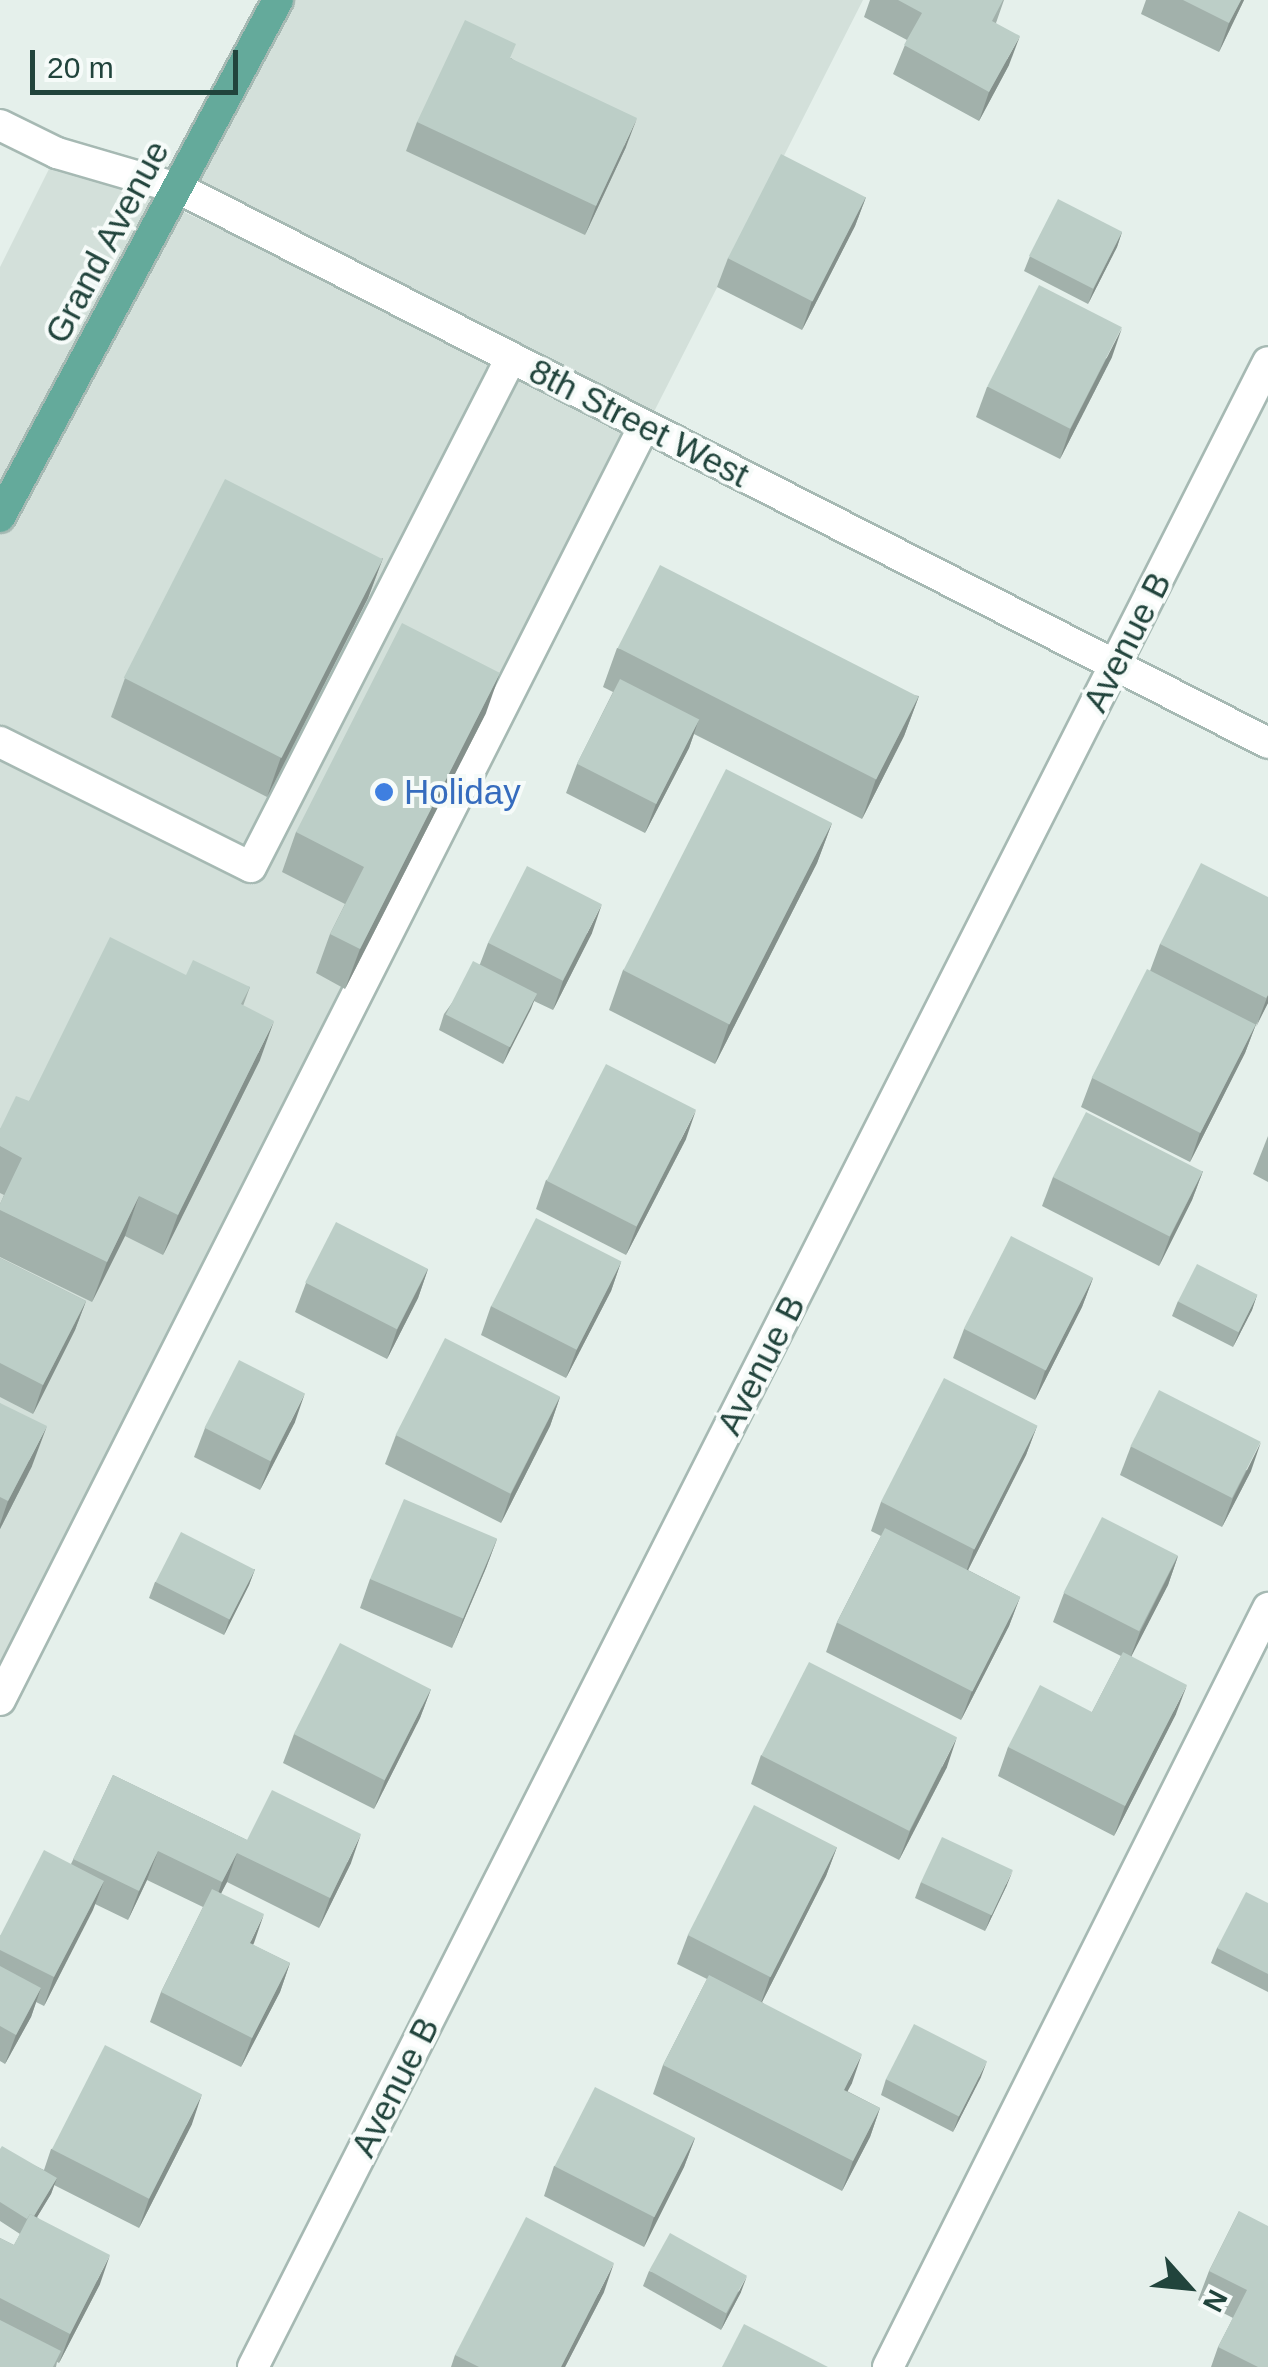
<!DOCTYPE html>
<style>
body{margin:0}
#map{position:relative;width:1268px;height:2367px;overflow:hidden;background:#e5f0eb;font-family:Helvetica,sans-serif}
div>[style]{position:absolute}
.built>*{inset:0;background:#d3e0da}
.roads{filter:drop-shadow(2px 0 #a6b9b3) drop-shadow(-2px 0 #a6b9b3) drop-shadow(0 2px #a6b9b3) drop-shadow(0 -2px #a6b9b3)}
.service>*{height:30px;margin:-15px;padding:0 15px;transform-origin:15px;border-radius:15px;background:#fff}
.minor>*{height:30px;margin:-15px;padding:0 15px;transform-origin:15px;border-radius:15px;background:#fff}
.tertiary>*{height:30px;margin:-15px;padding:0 15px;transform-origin:15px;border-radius:15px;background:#fff}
.primary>*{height:30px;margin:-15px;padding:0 15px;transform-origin:15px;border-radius:15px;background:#64aa9b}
.wall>*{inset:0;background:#a2b1ab}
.shaded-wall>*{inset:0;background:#84908b}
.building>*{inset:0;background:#bccec7;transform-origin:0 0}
.dots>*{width:28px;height:28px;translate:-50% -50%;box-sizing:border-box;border:5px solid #f6fbf9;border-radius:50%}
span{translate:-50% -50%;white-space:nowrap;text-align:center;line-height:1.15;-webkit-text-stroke:8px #f6fbf9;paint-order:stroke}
.street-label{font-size:35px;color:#21443c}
.shop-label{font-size:35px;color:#366cbe}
.left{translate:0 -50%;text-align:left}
.north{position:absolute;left:1138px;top:2237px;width:100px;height:100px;-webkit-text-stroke:8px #f6fbf9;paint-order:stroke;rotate:117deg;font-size:28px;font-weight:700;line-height:40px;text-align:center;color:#21443c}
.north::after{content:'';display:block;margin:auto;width:35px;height:45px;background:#21443c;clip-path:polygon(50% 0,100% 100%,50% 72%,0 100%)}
.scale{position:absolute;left:30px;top:50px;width:208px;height:45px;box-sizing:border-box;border:5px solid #21443c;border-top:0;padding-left:12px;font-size:30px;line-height:35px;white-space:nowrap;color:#21443c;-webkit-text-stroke:8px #f6fbf9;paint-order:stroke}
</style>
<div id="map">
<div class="built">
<div style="clip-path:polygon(278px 0,863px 0,0 1700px,0 267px,57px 153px,608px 409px,180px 189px)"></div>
</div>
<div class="roads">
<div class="service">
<div style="left:0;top:742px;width:280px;rotate:26.5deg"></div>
<div style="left:251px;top:867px;width:572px;rotate:-62.94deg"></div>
<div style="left:0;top:1700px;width:1428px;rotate:-63.18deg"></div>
<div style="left:888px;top:2367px;width:849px;rotate:-63.4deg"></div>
</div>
<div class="minor">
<div style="left:253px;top:2367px;width:2247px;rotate:-63.15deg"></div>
</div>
<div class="tertiary">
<div style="left:0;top:125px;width:64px;rotate:26.2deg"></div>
<div style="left:57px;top:153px;width:128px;rotate:16.3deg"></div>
<div style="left:180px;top:189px;width:1221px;rotate:26.98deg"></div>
</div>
<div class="primary">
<div style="left:0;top:517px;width:587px;rotate:-61.73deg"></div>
</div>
</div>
<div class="wall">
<div style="clip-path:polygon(870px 0,1004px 0,996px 23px,1009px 65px,979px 121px,893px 74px,907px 40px,864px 17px)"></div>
<div style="clip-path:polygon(1146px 0,1244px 0,1219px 52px,1141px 14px)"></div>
<div style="clip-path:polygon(511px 58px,626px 147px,585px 235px,406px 151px,417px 122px)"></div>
<div style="clip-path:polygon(866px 197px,855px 226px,802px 330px,717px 287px,728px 258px)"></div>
<div style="clip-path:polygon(1122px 232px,1117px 247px,1088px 304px,1024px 271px,1030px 256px)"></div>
<div style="clip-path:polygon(1112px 357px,1060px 459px,976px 417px,987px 387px)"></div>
<div style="clip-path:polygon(383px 558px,368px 598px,267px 797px,111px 717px,125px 678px)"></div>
<div style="clip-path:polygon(617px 648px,919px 696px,904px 736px,862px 819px,694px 734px,689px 748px,645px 833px,566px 793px,577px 764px,613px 692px,603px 687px)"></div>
<div style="clip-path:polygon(486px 713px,345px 989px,316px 973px,330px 934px,345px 904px,282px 872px,296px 832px)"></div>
<div style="clip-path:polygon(832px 823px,817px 863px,715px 1064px,609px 1010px,623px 970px)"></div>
<div style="clip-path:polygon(1268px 897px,1268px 1003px,1255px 1027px,1245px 1053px,1190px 1162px,1081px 1107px,1092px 1078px,1150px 971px,1160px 944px)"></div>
<div style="clip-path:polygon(592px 933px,553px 1010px,534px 1001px,503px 1064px,439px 1030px,444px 1014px,480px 964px,488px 943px)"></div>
<div style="clip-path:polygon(186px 975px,250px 987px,243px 1006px,260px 1060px,163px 1255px,125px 1236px,92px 1302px,0 1257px,0 1204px,4px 1195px,0 1193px,0 1129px,29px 1101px)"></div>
<div style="clip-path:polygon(1268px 1136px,1268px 1182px,1253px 1174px)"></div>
<div style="clip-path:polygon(686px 1139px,626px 1255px,536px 1209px,546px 1180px)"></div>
<div style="clip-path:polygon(1203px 1171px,1192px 1200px,1159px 1266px,1042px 1206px,1053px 1177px)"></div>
<div style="clip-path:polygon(0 1258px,86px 1301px,75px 1330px,33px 1414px,0 1397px)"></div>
<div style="clip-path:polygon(621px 1262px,611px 1291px,566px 1378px,481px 1335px,491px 1306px)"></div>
<div style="clip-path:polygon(428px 1269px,418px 1298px,387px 1359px,295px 1312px,306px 1283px)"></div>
<div style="clip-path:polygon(1093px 1278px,1082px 1307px,1035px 1400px,953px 1358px,964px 1329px)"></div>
<div style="clip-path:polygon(1257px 1295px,1252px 1310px,1233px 1347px,1172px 1316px,1178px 1301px)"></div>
<div style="clip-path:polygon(560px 1397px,550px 1426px,501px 1523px,385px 1464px,396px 1435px)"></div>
<div style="clip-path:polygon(0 1403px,32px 1466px,0 1529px)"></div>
<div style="clip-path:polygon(295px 1422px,260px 1490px,194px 1457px,205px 1428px)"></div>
<div style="clip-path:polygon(1037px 1426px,1026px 1455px,968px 1570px,1020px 1597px,1009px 1626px,961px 1720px,826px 1652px,837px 1622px,881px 1536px,871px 1531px,881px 1502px)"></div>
<div style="clip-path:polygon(1131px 1446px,1251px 1471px,1222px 1527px,1120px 1475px)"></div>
<div style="clip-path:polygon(497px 1539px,486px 1568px,452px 1648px,360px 1608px,370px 1579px)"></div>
<div style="clip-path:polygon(1178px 1556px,1168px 1585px,1131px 1656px,1176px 1714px,1114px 1836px,998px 1776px,1008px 1747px,1092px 1712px,1121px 1656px,1053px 1622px,1064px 1593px)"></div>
<div style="clip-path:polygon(255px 1569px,249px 1585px,224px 1635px,149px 1598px,155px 1582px)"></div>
<div style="clip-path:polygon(431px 1689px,420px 1718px,374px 1809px,283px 1763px,294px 1734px)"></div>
<div style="clip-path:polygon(761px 1755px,947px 1767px,899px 1860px,751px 1784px)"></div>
<div style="clip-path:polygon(113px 1775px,247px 1840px,351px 1863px,319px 1928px,227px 1882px,221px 1893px,253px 1945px,290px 1963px,280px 1992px,241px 2067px,150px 2022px,161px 1992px,203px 1907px,147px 1880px,128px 1920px,95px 1904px,44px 2006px,36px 2002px,31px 2017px,5px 2064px,0 2061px,0 1936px,71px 1864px)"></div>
<div style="clip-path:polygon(837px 1847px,826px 1876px,762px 2002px,852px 2083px,847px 2091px,880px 2108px,870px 2137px,842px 2191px,653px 2094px,663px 2065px,707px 1979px,677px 1964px,688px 1935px)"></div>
<div style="clip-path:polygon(921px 1882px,1007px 1885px,985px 1931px,915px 1898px)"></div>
<div style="clip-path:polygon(1268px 1903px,1268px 1992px,1211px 1963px,1217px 1948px)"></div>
<div style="clip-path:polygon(981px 2077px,953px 2132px,881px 2095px,886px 2079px)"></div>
<div style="clip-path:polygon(192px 2124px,139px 2228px,54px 2185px,51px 2194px,37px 2217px,100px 2284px,59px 2363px,57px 2362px,56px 2367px,0 2367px,0 2238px,14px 2245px,20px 2234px,0 2221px,0 2149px,44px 2170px,51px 2149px)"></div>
<div style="clip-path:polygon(695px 2138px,684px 2167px,644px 2247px,544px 2196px,554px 2166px)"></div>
<div style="clip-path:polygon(1239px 2211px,1268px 2367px,1211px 2367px,1218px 2347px,1233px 2318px,1198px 2300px,1209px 2271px)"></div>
<div style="clip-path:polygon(649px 2271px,741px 2292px,721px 2330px,643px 2286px)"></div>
<div style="clip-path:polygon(604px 2292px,565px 2367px,451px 2367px,455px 2355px)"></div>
</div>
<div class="shaded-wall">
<div style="clip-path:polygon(1241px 0,1244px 0,1219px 52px,1229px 23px)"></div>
<div style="clip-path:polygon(1020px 36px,1009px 65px,979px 121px,989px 92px)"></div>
<div style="clip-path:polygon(637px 118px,626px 147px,585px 235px,596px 206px)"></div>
<div style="clip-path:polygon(866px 197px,855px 226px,802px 330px,812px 301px)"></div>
<div style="clip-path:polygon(1122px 232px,1117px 247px,1088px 304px,1094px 288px)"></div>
<div style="clip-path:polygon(1122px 328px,1112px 357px,1060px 459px,1070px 430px)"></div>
<div style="clip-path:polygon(383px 558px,368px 598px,267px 797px,281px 757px)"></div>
<div style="clip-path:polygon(500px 673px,486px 713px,345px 989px,360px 949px)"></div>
<div style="clip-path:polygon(919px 696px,904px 736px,862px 819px,876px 779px)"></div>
<div style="clip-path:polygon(699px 719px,689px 748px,645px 833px,656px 804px)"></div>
<div style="clip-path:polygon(832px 823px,817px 863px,715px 1064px,729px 1024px)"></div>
<div style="clip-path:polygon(602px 904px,592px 933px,553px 1010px,563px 981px)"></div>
<div style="clip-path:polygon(537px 993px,531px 1009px,503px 1064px,509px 1048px)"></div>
<div style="clip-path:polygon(1268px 995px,1268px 1003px,1256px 1027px)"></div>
<div style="clip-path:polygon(274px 1021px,260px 1060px,163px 1255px,178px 1215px)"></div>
<div style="clip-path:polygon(1256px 1024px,1245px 1053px,1190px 1162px,1200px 1133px)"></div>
<div style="clip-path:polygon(696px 1110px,686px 1139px,626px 1255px,637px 1226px)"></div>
<div style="clip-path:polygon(1203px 1171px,1192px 1200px,1159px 1266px,1170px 1237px)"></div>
<div style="clip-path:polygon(139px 1196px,125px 1236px,92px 1302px,107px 1262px)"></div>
<div style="clip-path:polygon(621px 1262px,611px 1291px,566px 1378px,577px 1349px)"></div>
<div style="clip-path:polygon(428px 1269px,418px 1298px,387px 1359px,397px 1330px)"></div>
<div style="clip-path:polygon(1093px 1278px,1082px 1307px,1035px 1400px,1045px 1371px)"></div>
<div style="clip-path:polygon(1257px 1295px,1252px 1310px,1233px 1347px,1239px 1332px)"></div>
<div style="clip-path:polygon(86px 1301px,75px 1330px,33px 1414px,43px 1385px)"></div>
<div style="clip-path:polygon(305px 1393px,295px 1422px,260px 1490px,271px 1461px)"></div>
<div style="clip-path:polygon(560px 1397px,550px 1426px,501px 1523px,511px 1494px)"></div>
<div style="clip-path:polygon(47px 1426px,32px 1466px,0 1529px,0 1524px,8px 1501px)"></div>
<div style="clip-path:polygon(1037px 1426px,1026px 1455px,964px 1578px,974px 1549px)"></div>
<div style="clip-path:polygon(1261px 1442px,1251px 1471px,1222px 1527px,1233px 1498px)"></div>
<div style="clip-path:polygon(497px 1539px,486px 1568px,452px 1648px,463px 1619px)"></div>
<div style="clip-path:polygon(1178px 1556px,1168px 1585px,1129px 1661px,1140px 1632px)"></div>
<div style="clip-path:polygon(255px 1569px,249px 1585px,224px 1635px,229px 1620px)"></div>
<div style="clip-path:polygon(1020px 1597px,1009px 1626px,961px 1720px,972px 1691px)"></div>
<div style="clip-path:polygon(1187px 1685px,1176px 1714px,1114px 1836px,1125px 1806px)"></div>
<div style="clip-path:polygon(431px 1689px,420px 1718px,374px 1809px,385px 1780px)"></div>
<div style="clip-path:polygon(957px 1737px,947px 1767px,899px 1860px,910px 1831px)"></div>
<div style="clip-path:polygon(361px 1834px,351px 1863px,319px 1928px,330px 1898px)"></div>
<div style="clip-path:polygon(837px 1847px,826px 1876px,760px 2006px,770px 1977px)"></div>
<div style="clip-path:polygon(158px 1851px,147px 1880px,128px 1920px,139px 1891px)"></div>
<div style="clip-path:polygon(237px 1853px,227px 1882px,212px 1911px,222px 1882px)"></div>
<div style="clip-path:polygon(1013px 1870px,1007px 1885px,985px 1931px,991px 1915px)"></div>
<div style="clip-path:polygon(104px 1881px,93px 1910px,44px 2006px,54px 1977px)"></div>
<div style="clip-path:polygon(264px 1914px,254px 1943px,239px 1972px,250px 1943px)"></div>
<div style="clip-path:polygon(290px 1963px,280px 1992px,241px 2067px,252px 2038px)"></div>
<div style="clip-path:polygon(41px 1988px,31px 2017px,5px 2064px,16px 2035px)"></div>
<div style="clip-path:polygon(862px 2054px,852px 2083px,833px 2119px,844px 2090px)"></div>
<div style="clip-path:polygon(987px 2061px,981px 2077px,953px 2132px,959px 2116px)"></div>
<div style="clip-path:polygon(202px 2094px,192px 2124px,139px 2228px,149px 2199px)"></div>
<div style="clip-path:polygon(880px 2108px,870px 2137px,842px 2191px,853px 2161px)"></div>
<div style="clip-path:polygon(695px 2138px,684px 2167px,644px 2247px,654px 2217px)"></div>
<div style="clip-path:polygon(57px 2178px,51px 2194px,25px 2237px,31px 2221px)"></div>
<div style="clip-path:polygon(110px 2255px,100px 2284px,59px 2363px,70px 2334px)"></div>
<div style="clip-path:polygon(614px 2263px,604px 2292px,565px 2367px,561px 2367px)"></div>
<div style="clip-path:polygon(747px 2276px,741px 2292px,721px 2330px,727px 2314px)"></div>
</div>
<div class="building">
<div style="clip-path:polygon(898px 0,1003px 0,992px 21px,1020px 36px,989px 92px,904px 45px,922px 13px)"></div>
<div style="clip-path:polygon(1183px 0,1241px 0,1229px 23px)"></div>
<div style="clip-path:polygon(465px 20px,516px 44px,510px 58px,637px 118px,596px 206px,417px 122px)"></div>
<div style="left:781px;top:154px;width:95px;height:117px;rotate:27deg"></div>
<div style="left:1058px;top:199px;width:72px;height:64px;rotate:27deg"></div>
<div style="left:1039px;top:285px;width:93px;height:114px;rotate:27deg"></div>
<div style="left:225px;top:479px;width:177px;height:223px;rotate:27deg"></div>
<div style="left:660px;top:565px;width:290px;height:93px;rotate:27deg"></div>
<div style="clip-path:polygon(402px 623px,500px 673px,360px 949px,330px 934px,364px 867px,296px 832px)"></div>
<div style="left:620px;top:679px;width:89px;height:95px;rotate:27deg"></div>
<div style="left:726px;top:769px;width:119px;height:226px;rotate:27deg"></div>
<div style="clip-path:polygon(1201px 863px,1268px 897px,1268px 995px,1266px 998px,1160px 944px)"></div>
<div style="left:527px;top:866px;width:84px;height:86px;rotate:27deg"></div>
<div style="clip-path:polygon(110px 937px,186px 975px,193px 960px,250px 987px,241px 1004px,274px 1021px,178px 1215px,139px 1196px,107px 1262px,0 1210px,0 1204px,22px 1158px,0 1146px,0 1129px,16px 1096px,29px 1101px)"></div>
<div style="left:473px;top:961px;width:72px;height:60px;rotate:27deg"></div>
<div style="left:1147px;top:969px;width:122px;height:122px;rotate:27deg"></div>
<div style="left:606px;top:1064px;width:101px;height:131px;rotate:27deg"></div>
<div style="left:1086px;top:1112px;width:131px;height:73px;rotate:27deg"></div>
<div style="left:536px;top:1218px;width:96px;height:99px;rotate:27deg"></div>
<div style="left:336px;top:1222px;width:103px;height:68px;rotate:27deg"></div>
<div style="left:1011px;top:1236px;width:92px;height:104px;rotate:27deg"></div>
<div style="clip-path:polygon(0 1258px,86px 1301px,43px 1385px,0 1363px)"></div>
<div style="left:1197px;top:1264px;width:68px;height:42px;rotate:27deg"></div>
<div style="left:445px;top:1338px;width:129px;height:109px;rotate:27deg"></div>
<div style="left:239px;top:1360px;width:74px;height:76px;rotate:27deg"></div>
<div style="left:944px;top:1378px;width:105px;height:139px;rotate:27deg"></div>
<div style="left:1159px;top:1390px;width:114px;height:63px;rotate:27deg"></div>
<div style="clip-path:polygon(0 1403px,47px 1426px,8px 1501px,0 1497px)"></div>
<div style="left:404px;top:1499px;width:101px;height:87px;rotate:23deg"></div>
<div style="left:1102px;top:1517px;width:85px;height:85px;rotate:27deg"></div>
<div style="left:885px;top:1528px;width:152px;height:106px;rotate:27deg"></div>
<div style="left:181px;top:1532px;width:83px;height:56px;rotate:27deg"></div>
<div style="left:340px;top:1643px;width:102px;height:102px;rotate:27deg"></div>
<div style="clip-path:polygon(1123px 1652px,1187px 1685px,1125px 1806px,1008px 1747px,1040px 1685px,1092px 1712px)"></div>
<div style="left:809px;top:1662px;width:166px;height:105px;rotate:27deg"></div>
<div style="clip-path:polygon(113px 1775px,247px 1840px,272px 1790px,361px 1834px,330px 1898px,237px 1853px,222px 1882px,158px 1851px,139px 1891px,73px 1859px)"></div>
<div style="left:754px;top:1805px;width:93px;height:146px;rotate:27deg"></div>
<div style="left:942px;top:1837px;width:78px;height:50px;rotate:25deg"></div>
<div style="clip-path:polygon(44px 1850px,104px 1881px,54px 1977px,0 1950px,0 1936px)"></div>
<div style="clip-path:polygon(212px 1889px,264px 1914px,250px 1943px,290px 1963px,252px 2038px,161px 1992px)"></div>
<div style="clip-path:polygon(1246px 1892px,1268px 1903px,1268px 1974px,1217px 1948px)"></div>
<div style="clip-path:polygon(0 1966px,41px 1988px,16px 2035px,0 2026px)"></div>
<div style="clip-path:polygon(709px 1975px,862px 2054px,844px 2090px,880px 2108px,853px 2161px,663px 2065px)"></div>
<div style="left:914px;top:2024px;width:82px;height:62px;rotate:27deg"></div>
<div style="left:105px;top:2045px;width:109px;height:117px;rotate:27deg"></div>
<div style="left:595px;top:2087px;width:112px;height:89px;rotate:27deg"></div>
<div style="clip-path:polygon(2px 2146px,57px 2178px,34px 2216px,30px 2214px,27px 2219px,0 2202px,0 2149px)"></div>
<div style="clip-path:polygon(1239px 2211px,1268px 2226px,1268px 2367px,1258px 2367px,1218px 2347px,1247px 2290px,1209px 2271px)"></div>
<div style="clip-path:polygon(30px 2214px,110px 2255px,70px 2334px,0 2298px,0 2238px,14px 2245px)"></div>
<div style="clip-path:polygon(526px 2217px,614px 2263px,561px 2367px,479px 2367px,455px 2355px)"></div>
<div style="left:670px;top:2233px;width:88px;height:43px;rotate:29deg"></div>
<div style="clip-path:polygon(0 2320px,61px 2351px,53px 2367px,0 2367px)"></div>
<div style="clip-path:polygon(744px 2324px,828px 2367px,722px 2367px)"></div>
</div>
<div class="dots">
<div style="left:384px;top:792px;background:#3f7fe0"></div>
</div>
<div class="street-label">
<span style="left:107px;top:242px;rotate:-62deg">Grand Avenue</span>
<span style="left:639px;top:423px;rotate:27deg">8th Street West</span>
<span style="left:1127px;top:642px;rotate:-63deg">Avenue B</span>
<span style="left:761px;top:1365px;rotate:-63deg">Avenue B</span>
<span style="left:395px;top:2087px;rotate:-63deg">Avenue B</span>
</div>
<div class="shop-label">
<span class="left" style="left:404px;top:792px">Holiday</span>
</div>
<div class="north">N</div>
<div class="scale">20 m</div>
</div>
